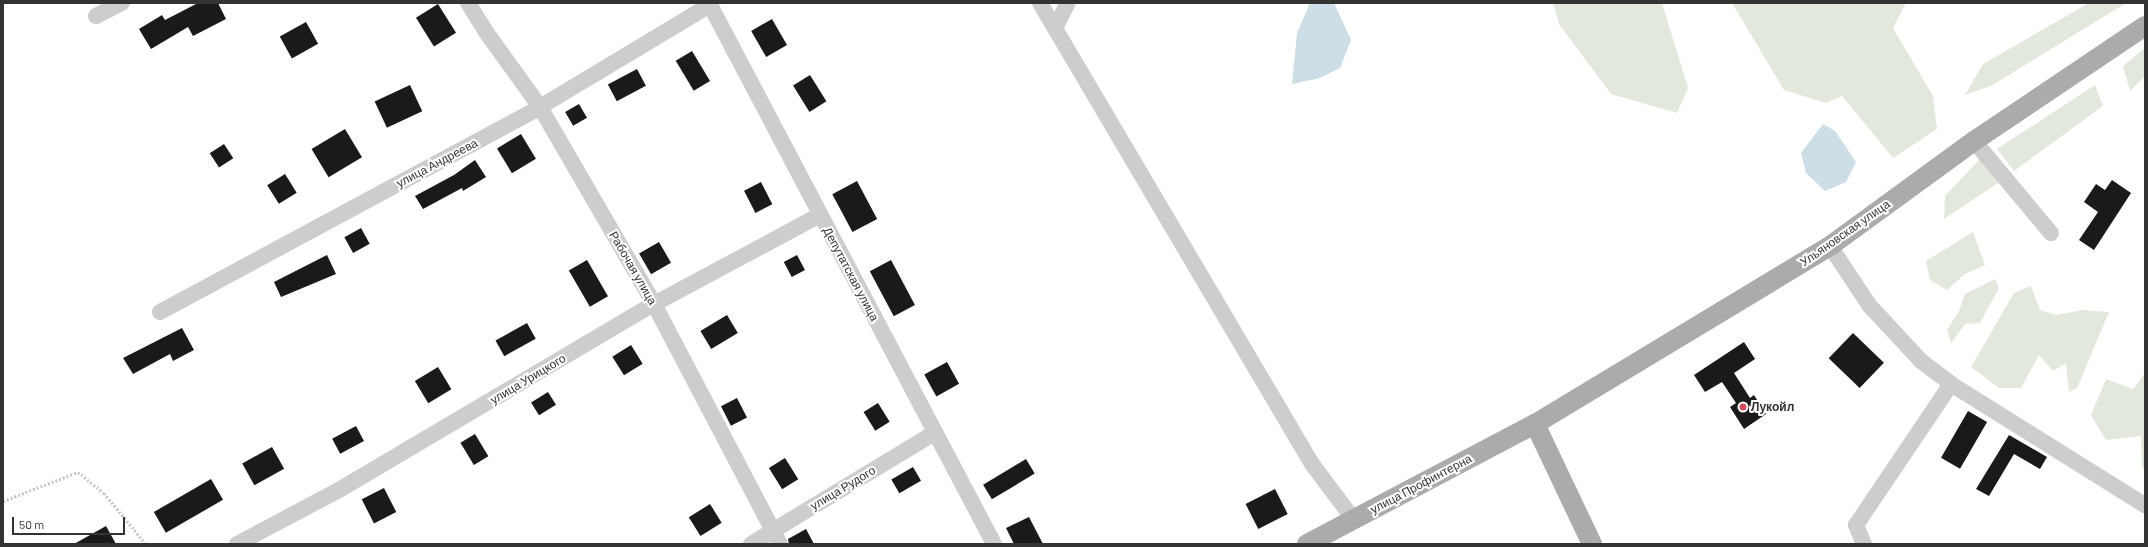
<!DOCTYPE html>
<meta charset="utf-8">
<style>
body{margin:0}
#map{position:relative;width:2148px;height:547px;overflow:hidden;background:#fff;font-family:Barlow,sans-serif}
div>[style]{position:absolute}
.green>*{inset:0;background:#e3e8dd}
.water>*{inset:0;background:#cddee6}
.building>*{inset:0;background:#1a1a1a;transform-origin:0 0}
.path>*{height:2.5px;margin-top:-1.25px;transform-origin:0;background:repeating-linear-gradient(90deg,#c7c7c7 0 2px,transparent 0 4px)}
.minor>*{height:16px;margin:-8px;padding:0 8px;transform-origin:8px;border-radius:8px;background:#cdcdcd}
.major>*{height:20px;margin:-10px;padding:0 10px;transform-origin:10px;border-radius:10px;background:#ababab}
.dots>*{width:11px;height:11px;translate:-50% -50%;box-sizing:border-box;border:2px solid #fff;border-radius:50%}
span{translate:-50% -50%;white-space:nowrap;text-align:center;line-height:1.15;-webkit-text-stroke:4px #fff;paint-order:stroke}
.street-label{font-size:12px;color:#333}
.poi-label{font-size:12px;color:#333;font-weight:700}
.left{translate:0 -50%;text-align:left}
.frame{position:absolute;inset:0;border:4px solid #333;pointer-events:none}
.scale{position:absolute;left:12px;top:517px;width:113px;height:18px;box-sizing:border-box;border:2px solid #333;border-top:0;padding-left:5px;font-size:12px;line-height:14px;white-space:nowrap;color:#333;-webkit-text-stroke:3px #fff;paint-order:stroke}
</style>
<div id="map">
<div class="green">
<div style="clip-path:polygon(1553px 3px,1662px 3px,1688px 88px,1677px 113px,1611px 94px,1559px 24px)"></div>
<div style="clip-path:polygon(1732px 3px,1906px 3px,1893px 28px,1933px 96px,1937px 129px,1893px 158px,1842px 96px,1826px 103px,1784px 90px)"></div>
<div style="clip-path:polygon(2089px 3px,2126px 3px,1991px 86px,1965px 95px,1983px 64px)"></div>
<div style="clip-path:polygon(2145px 48px,2145px 76px,2130px 91px,2123px 66px)"></div>
<div style="clip-path:polygon(2095px 85px,2103px 106px,2014px 171px,1997px 149px)"></div>
<div style="clip-path:polygon(1981px 158px,1998px 183px,1944px 219px,1945px 196px)"></div>
<div style="clip-path:polygon(1973px 232px,1985px 265px,1965px 274px,1947px 290px,1930px 280px,1926px 261px)"></div>
<div style="clip-path:polygon(1995px 279px,1999px 288px,1980px 323px,1965px 324px,1951px 343px,1947px 330px,1959px 311px,1965px 294px)"></div>
<div style="clip-path:polygon(2031px 286px,2040px 310px,2056px 315px,2083px 310px,2109px 312px,2077px 388px,2069px 392px,2066px 363px,2053px 371px,2039px 355px,2021px 388px,1999px 388px,1971px 367px,2014px 293px)"></div>
<div style="clip-path:polygon(2145px 373px,2145px 470px,2142px 467px,2141px 436px,2106px 440px,2091px 415px,2106px 379px,2133px 389px)"></div>
</div>
<div class="water">
<div style="clip-path:polygon(1310px 3px,1334px 3px,1351px 40px,1340px 68px,1320px 78px,1292px 84px,1297px 33px)"></div>
<div style="clip-path:polygon(1823px 124px,1835px 131px,1856px 162px,1846px 182px,1825px 191px,1806px 173px,1801px 153px)"></div>
</div>
<div class="building">
<div style="clip-path:polygon(198px 3px,218px 3px,226px 19px,193px 36px,188px 27px,151px 49px,139px 29px,162px 15px,165px 20px)"></div>
<div style="left:438px;top:4px;width:34px;height:26px;rotate:58deg"></div>
<div style="left:772px;top:19px;width:30px;height:24px;rotate:60deg"></div>
<div style="left:306px;top:22px;width:25px;height:30px;rotate:61deg"></div>
<div style="left:692px;top:51px;width:35px;height:19px;rotate:59deg"></div>
<div style="left:637px;top:69px;width:19px;height:33px;rotate:62deg"></div>
<div style="left:810px;top:75px;width:31px;height:20px;rotate:58deg"></div>
<div style="left:410px;top:85px;width:29px;height:39px;rotate:65deg"></div>
<div style="left:579px;top:104px;width:16px;height:16px;rotate:60deg"></div>
<div style="left:345px;top:129px;width:33px;height:39px;rotate:59deg"></div>
<div style="left:521px;top:134px;width:29px;height:28px;rotate:59deg"></div>
<div style="left:224px;top:144px;width:17px;height:17px;rotate:57deg"></div>
<div style="clip-path:polygon(475px 160px,486px 177px,463px 191px,462px 188px,423px 209px,415px 196px,454px 175px)"></div>
<div style="left:285px;top:174px;width:22px;height:21px;rotate:58deg"></div>
<div style="clip-path:polygon(2112px 180px,2131px 193px,2094px 250px,2079px 240px,2098px 212px,2084px 202px,2096px 184px,2105px 190px)"></div>
<div style="left:857px;top:181px;width:43px;height:28px;rotate:62deg"></div>
<div style="left:761px;top:182px;width:25px;height:19px;rotate:63deg"></div>
<div style="left:361px;top:228px;width:18px;height:19px;rotate:61deg"></div>
<div style="left:659px;top:242px;width:24px;height:23px;rotate:60deg"></div>
<div style="clip-path:polygon(327px 255px,336px 274px,281px 297px,274px 282px)"></div>
<div style="left:797px;top:255px;width:17px;height:15px;rotate:62deg"></div>
<div style="left:587px;top:260px;width:42px;height:21px;rotate:60deg"></div>
<div style="left:891px;top:260px;width:51px;height:24px;rotate:62deg"></div>
<div style="left:727px;top:315px;width:21px;height:31px;rotate:59deg"></div>
<div style="left:527px;top:323px;width:18px;height:36px;rotate:61deg"></div>
<div style="clip-path:polygon(182px 328px,194px 350px,173px 361px,170px 354px,133px 374px,123px 358px)"></div>
<div style="left:1853px;top:333px;width:43px;height:35px;rotate:44deg"></div>
<div style="clip-path:polygon(1744px 342px,1755px 359px,1734px 373px,1750px 398px,1754px 395px,1766px 414px,1744px 429px,1730px 407px,1736px 403px,1722px 382px,1705px 392px,1694px 375px)"></div>
<div style="left:631px;top:345px;width:22px;height:22px;rotate:58deg"></div>
<div style="left:947px;top:362px;width:25px;height:26px;rotate:61deg"></div>
<div style="left:438px;top:367px;width:26px;height:27px;rotate:59deg"></div>
<div style="left:548px;top:392px;width:15px;height:20px;rotate:58deg"></div>
<div style="left:737px;top:398px;width:22px;height:18px;rotate:63deg"></div>
<div style="left:878px;top:403px;width:22px;height:17px;rotate:58deg"></div>
<div style="left:1968px;top:411px;width:22px;height:54px;rotate:30deg"></div>
<div style="left:356px;top:426px;width:17px;height:27px;rotate:62deg"></div>
<div style="left:475px;top:434px;width:26px;height:17px;rotate:59deg"></div>
<div style="clip-path:polygon(2009px 435px,2047px 457px,2040px 469px,2014px 454px,1989px 496px,1976px 489px)"></div>
<div style="left:272px;top:447px;width:25px;height:34px;rotate:61deg"></div>
<div style="left:785px;top:458px;width:25px;height:19px;rotate:58deg"></div>
<div style="left:1026px;top:459px;width:17px;height:50px;rotate:59deg"></div>
<div style="left:913px;top:467px;width:16px;height:25px;rotate:60deg"></div>
<div style="left:211px;top:479px;width:24px;height:66px;rotate:60deg"></div>
<div style="left:384px;top:488px;width:27px;height:25px;rotate:63deg"></div>
<div style="left:1275px;top:489px;width:28px;height:33px;rotate:63deg"></div>
<div style="left:710px;top:504px;width:22px;height:25px;rotate:58deg"></div>
<div style="clip-path:polygon(1029px 517px,1043px 544px,1014px 544px,1006px 528px)"></div>
<div style="clip-path:polygon(106px 526px,116px 544px,74px 544px)"></div>
<div style="clip-path:polygon(806px 529px,814px 544px,789px 544px,788px 539px)"></div>
</div>
<div class="path">
<div style="left:3px;top:501px;width:80px;rotate:-21.1deg"></div>
<div style="left:78px;top:472px;width:33px;rotate:39deg"></div>
<div style="left:104px;top:493px;width:66px;rotate:50.5deg"></div>
</div>
<div class="minor">
<div style="left:468px;top:3px;width:34px;rotate:58deg"></div>
<div style="left:486px;top:32px;width:92px;rotate:54.2deg"></div>
<div style="left:540px;top:107px;width:228px;rotate:59.9deg"></div>
<div style="left:654px;top:304px;width:271px;rotate:62.3deg"></div>
<div style="left:709px;top:3px;width:611px;rotate:62.22deg"></div>
<div style="left:1040px;top:3px;width:535px;rotate:59.46deg"></div>
<div style="left:1312px;top:464px;width:70px;rotate:53.1deg"></div>
<div style="left:96px;top:16px;width:29px;rotate:-27deg"></div>
<div style="left:1055px;top:28px;width:28px;rotate:-63deg"></div>
<div style="left:1974px;top:141px;width:120px;rotate:50.1deg"></div>
<div style="left:1830px;top:246px;width:71px;rotate:56.5deg"></div>
<div style="left:1869px;top:305px;width:76px;rotate:47.1deg"></div>
<div style="left:1921px;top:361px;width:38px;rotate:37deg"></div>
<div style="left:1951px;top:384px;width:229px;rotate:32deg"></div>
<div style="left:160px;top:312px;width:432px;rotate:-28.3deg"></div>
<div style="left:540px;top:107px;width:198px;rotate:-31deg"></div>
<div style="left:237px;top:544px;width:115px;rotate:-27.9deg"></div>
<div style="left:339px;top:490px;width:366px;rotate:-30.6deg"></div>
<div style="left:654px;top:304px;width:188px;rotate:-28.2deg"></div>
<div style="left:751px;top:544px;width:214px;rotate:-31.2deg"></div>
<div style="left:1864px;top:544px;width:21px;rotate:-113deg"></div>
<div style="left:1856px;top:525px;width:170px;rotate:-56deg"></div>
</div>
<div class="major">
<div style="left:1535px;top:424px;width:133px;rotate:64.6deg"></div>
<div style="left:1307px;top:544px;width:258px;rotate:-27.8deg"></div>
<div style="left:1535px;top:424px;width:345px;rotate:-31.1deg"></div>
<div style="left:1830px;top:246px;width:178px;rotate:-36.1deg"></div>
<div style="left:1974px;top:141px;width:206px;rotate:-33.9deg"></div>
</div>
<div class="dots">
<div style="left:1743px;top:407px;background:#d14d5d"></div>
</div>
<div class="street-label">
<span style="left:437px;top:163px;rotate:-28deg">улица Андреева</span>
<span style="left:1845px;top:233px;rotate:-35deg">Ульяновская улица</span>
<span style="left:633px;top:268px;rotate:60deg">Рабочая улица</span>
<span style="left:851px;top:274px;rotate:62deg">Депутатская улица</span>
<span style="left:528px;top:379px;rotate:-31deg">улица Урицкого</span>
<span style="left:1421px;top:484px;rotate:-28deg">улица Профинтерна</span>
<span style="left:843px;top:488px;rotate:-31deg">улица Рудого</span>
</div>
<div class="poi-label">
<span class="left" style="left:1751px;top:407px">Лукойл</span>
</div>
<div class="frame"></div>
<div class="scale">50 m</div>
</div>
